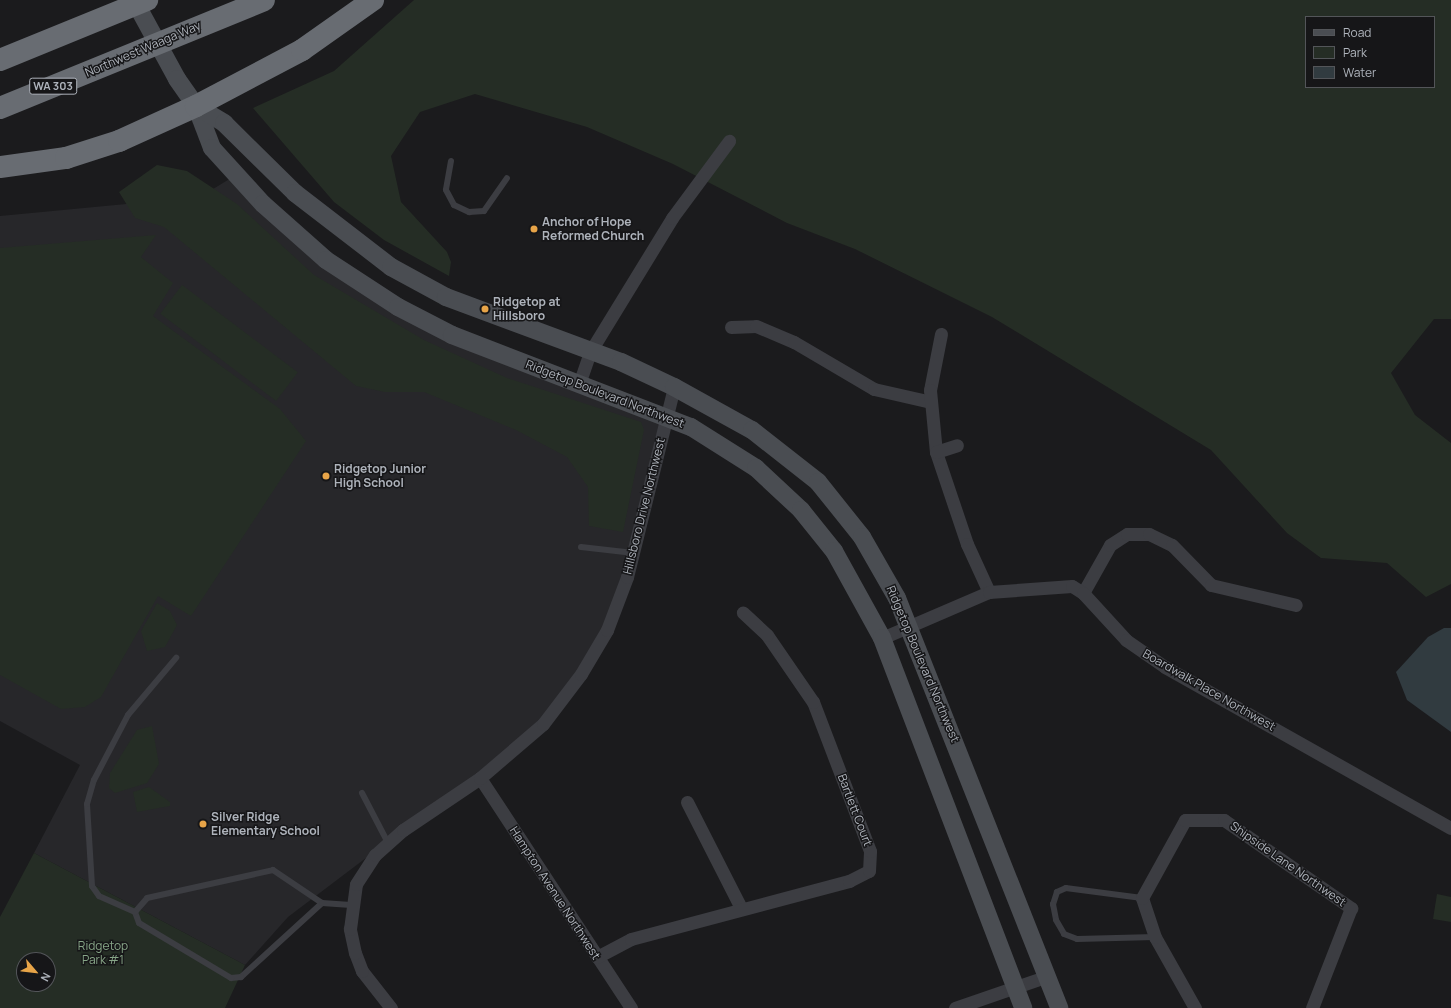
<!DOCTYPE html>
<style>
body{margin:0}
#map{position:relative;width:1451px;height:1008px;overflow:hidden;background:#1b1b1d;font-family:Manrope,sans-serif}
div>[style]{position:absolute}
.built>*{inset:0;background:#27272a}
.green>*{inset:0;background:#252d25;transform-origin:0 0}
.water>*{inset:0;background:#313b40}
.lane>*{height:6px;margin:-3px;padding:0 3px;transform-origin:3px;border-radius:3px;background:#3c3d42}
.street>*{height:13px;margin:-6.5px;padding:0 6.5px;transform-origin:6.5px;border-radius:6.5px;background:#3c3d42}
.secondary>*{height:18px;margin:-9px;padding:0 9px;transform-origin:9px;border-radius:9px;background:#4a4d52}
.highway>*{height:22px;margin:-11px;padding:0 11px;transform-origin:11px;border-radius:11px;background:#686c72}
.dots>*{width:11px;height:11px;translate:-50% -50%;box-sizing:border-box;border:2px solid #161618;border-radius:50%}
span{translate:-50% -50%;white-space:nowrap;text-align:center;line-height:1.15;-webkit-text-stroke:3px #161618;paint-order:stroke}
.shield-label span{padding:1px 3px;background:#161618;border:1px solid;border-radius:3px;-webkit-text-stroke-width:0}
.shield-label{font-size:11px;color:#aeb3bb;font-weight:700}
.street-label{font-size:12px;color:#aeb3bb}
.poi-label{font-size:12px;color:#aeb3bb;font-weight:700}
.left{translate:0 -50%;text-align:left}
.park-label{font-size:12px;color:#87a587}
.legend{position:absolute;left:1305px;top:16px;width:130px;height:72px;box-sizing:border-box;background:#161618;border:1px solid #535559;margin:0;padding:5px 7px;list-style:none;font-size:12px;color:#aeb3bb}
.legend li{display:flex;align-items:center;gap:8px;height:20px}
.legend b{width:20px;border:1px solid #535559}
.north{position:absolute;left:16px;top:952px;width:40px;height:40px;box-sizing:border-box;background:#161618;border:1px solid #535559;border-radius:50%;rotate:118deg;font-size:11px;font-weight:700;line-height:16px;text-align:center;color:#aeb3bb}
.north::after{content:'';display:block;margin:auto;width:14px;height:18px;background:#e7a448;clip-path:polygon(50% 0,100% 100%,50% 72%,0 100%)}
</style>
<div id="map">
<div class="built">
<div style="clip-path:polygon(236px 175px,263px 204px,398px 307px,665px 414px,607px 630px,543px 724px,288px 917px,245px 965px,34px 853px,80px 765px,0 721px,0 216px,200px 197px)"></div>
</div>
<div class="green">
<div style="clip-path:polygon(evenodd,414px 0,1451px 0,1451px 319px,1434px 319px,1391px 373px,1415px 415px,1451px 443px,1451px 584px,1426px 597px,1387px 563px,1321px 558px,1287px 533px,1211px 450px,992px 317px,855px 249px,787px 223px,673px 164px,587px 127px,475px 94px,420px 112px,391px 156px,401px 202px,447px 252px,451px 262px,449px 276px,384px 240px,334px 202px,253px 108px,334px 71px,414px 0,1306px 17px,1434px 17px,1434px 87px,1306px 87px,1306px 17px)"></div>
<div style="clip-path:polygon(157px 165px,187px 171px,237px 204px,314px 275px,424px 340px,507px 378px,641px 422px,644px 430px,623px 532px,589px 526px,588px 487px,567px 457px,516px 430px,424px 392px,385px 392px,356px 386px,164px 227px,135px 218px,119px 192px)"></div>
<div style="clip-path:polygon(156px 235px,141px 257px,173px 283px,153px 316px,280px 409px,306px 441px,191px 616px,158px 596px,101px 697px,85px 707px,61px 709px,0 675px,0 248px)"></div>
<div style="left:182px;top:285px;width:145px;height:36px;rotate:37deg"></div>
<div style="clip-path:polygon(157px 603px,170px 611px,177px 625px,165px 647px,147px 651px,141px 631px)"></div>
<div style="clip-path:polygon(152px 726px,159px 764px,147px 783px,115px 793px,109px 788px,110px 773px,137px 730px)"></div>
<div style="clip-path:polygon(149px 787px,170px 802px,170px 806px,137px 812px,133px 792px)"></div>
<div style="clip-path:polygon(evenodd,34px 853px,245px 965px,225px 1008px,0 1008px,0 917px,34px 853px,24px 960px,48px 960px,48px 984px,24px 984px,24px 960px)"></div>
<div style="clip-path:polygon(1437px 894px,1451px 897px,1451px 922px,1433px 919px)"></div>
</div>
<div class="water">
<div style="clip-path:polygon(1444px 628px,1451px 628px,1451px 732px,1407px 700px,1396px 672px,1428px 637px)"></div>
</div>
<div class="lane">
<div style="left:451px;top:161px;width:29px;rotate:100deg"></div>
<div style="left:446px;top:190px;width:17px;rotate:62deg"></div>
<div style="left:454px;top:205px;width:17px;rotate:25deg"></div>
<div style="left:469px;top:212px;width:15px;rotate:-4deg"></div>
<div style="left:484px;top:211px;width:40px;rotate:-55.1deg"></div>
<div style="left:581px;top:547px;width:53px;rotate:6.5deg"></div>
<div style="left:362px;top:793px;width:56px;rotate:62.5deg"></div>
<div style="left:1142px;top:898px;width:77px;rotate:-172.5deg"></div>
<div style="left:1066px;top:888px;width:10px;rotate:156deg"></div>
<div style="left:1057px;top:892px;width:13px;rotate:108deg"></div>
<div style="left:1053px;top:904px;width:16px;rotate:79deg"></div>
<div style="left:1056px;top:920px;width:16px;rotate:60deg"></div>
<div style="left:1064px;top:934px;width:14px;rotate:21deg"></div>
<div style="left:1077px;top:939px;width:78px;rotate:-1.5deg"></div>
<div style="left:322px;top:903px;width:110px;rotate:137.6deg"></div>
<div style="left:241px;top:977px;width:10px;rotate:174deg"></div>
<div style="left:231px;top:978px;width:107px;rotate:-149.1deg"></div>
<div style="left:139px;top:923px;width:12px;rotate:-110deg"></div>
<div style="left:135px;top:912px;width:18px;rotate:-49deg"></div>
<div style="left:147px;top:898px;width:129px;rotate:-12.5deg"></div>
<div style="left:273px;top:870px;width:59px;rotate:34deg"></div>
<div style="left:322px;top:903px;width:29px;rotate:4deg"></div>
<div style="left:135px;top:912px;width:39px;rotate:-156deg"></div>
<div style="left:99px;top:896px;width:12px;rotate:-125deg"></div>
<div style="left:92px;top:886px;width:82px;rotate:-93.5deg"></div>
<div style="left:87px;top:804px;width:25px;rotate:-74deg"></div>
<div style="left:94px;top:780px;width:73px;rotate:-62.4deg"></div>
<div style="left:128px;top:715px;width:75px;rotate:-49.9deg"></div>
</div>
<div class="street">
<div style="left:731px;top:327px;width:25px;rotate:-2deg"></div>
<div style="left:756px;top:326px;width:41px;rotate:22.8deg"></div>
<div style="left:794px;top:342px;width:93px;rotate:30.4deg"></div>
<div style="left:874px;top:389px;width:58px;rotate:12.8deg"></div>
<div style="left:941px;top:334px;width:57px;rotate:101.1deg"></div>
<div style="left:930px;top:390px;width:62px;rotate:84.5deg"></div>
<div style="left:936px;top:452px;width:97px;rotate:71.4deg"></div>
<div style="left:967px;top:544px;width:53px;rotate:65.4deg"></div>
<div style="left:579px;top:384px;width:34px;rotate:-71deg"></div>
<div style="left:590px;top:352px;width:157px;rotate:-58.5deg"></div>
<div style="left:672px;top:218px;width:96px;rotate:-53.5deg"></div>
<div style="left:936px;top:452px;width:22px;rotate:-18deg"></div>
<div style="left:1083px;top:593px;width:55px;rotate:-60.6deg"></div>
<div style="left:1110px;top:545px;width:20px;rotate:-33deg"></div>
<div style="left:1127px;top:534px;width:22px"></div>
<div style="left:1149px;top:534px;width:25px;rotate:26deg"></div>
<div style="left:1172px;top:545px;width:56px;rotate:45.7deg"></div>
<div style="left:1211px;top:585px;width:87px;rotate:13.2deg"></div>
<div style="left:882px;top:638px;width:116px;rotate:-23.3deg"></div>
<div style="left:989px;top:592px;width:83px;rotate:-4.1deg"></div>
<div style="left:1072px;top:586px;width:13px;rotate:32deg"></div>
<div style="left:1083px;top:593px;width:64px;rotate:47.5deg"></div>
<div style="left:1126px;top:640px;width:47px;rotate:34.7deg"></div>
<div style="left:1165px;top:667px;width:328px;rotate:29.4deg"></div>
<div style="left:480px;top:778px;width:275px;rotate:56.7deg"></div>
<div style="left:687px;top:802px;width:119px;rotate:63deg"></div>
<div style="left:597px;top:957px;width:38px;rotate:-28deg"></div>
<div style="left:631px;top:939px;width:226px;rotate:-14.9deg"></div>
<div style="left:849px;top:881px;width:22px;rotate:-27deg"></div>
<div style="left:869px;top:871px;width:20px;rotate:-87deg"></div>
<div style="left:870px;top:851px;width:160px;rotate:-110.9deg"></div>
<div style="left:813px;top:702px;width:81px;rotate:-124.5deg"></div>
<div style="left:767px;top:635px;width:33px;rotate:-137deg"></div>
<div style="left:391px;top:1008px;width:47px;rotate:-128.1deg"></div>
<div style="left:362px;top:971px;width:19px;rotate:-111deg"></div>
<div style="left:355px;top:953px;width:25px;rotate:-102deg"></div>
<div style="left:350px;top:929px;width:45px;rotate:-82.4deg"></div>
<div style="left:356px;top:884px;width:35px;rotate:-57deg"></div>
<div style="left:375px;top:855px;width:38px;rotate:-42deg"></div>
<div style="left:403px;top:830px;width:93px;rotate:-34deg"></div>
<div style="left:480px;top:778px;width:83px;rotate:-40.6deg"></div>
<div style="left:543px;top:724px;width:63px;rotate:-52.8deg"></div>
<div style="left:581px;top:674px;width:51px;rotate:-59.4deg"></div>
<div style="left:607px;top:630px;width:57px;rotate:-69.3deg"></div>
<div style="left:627px;top:577px;width:196px;rotate:-76.1deg"></div>
<div style="left:955px;top:1008px;width:95px;rotate:-19deg"></div>
<div style="left:1195px;top:1008px;width:81px;rotate:-119.4deg"></div>
<div style="left:1155px;top:937px;width:41px;rotate:-108.4deg"></div>
<div style="left:1142px;top:898px;width:89px;rotate:-61.1deg"></div>
<div style="left:1185px;top:820px;width:39px"></div>
<div style="left:1224px;top:820px;width:155px;rotate:34.7deg"></div>
<div style="left:1351px;top:908px;width:107px;rotate:111.3deg"></div>
</div>
<div class="secondary">
<div style="left:134px;top:0;width:90px;rotate:61.4deg"></div>
<div style="left:177px;top:79px;width:33px;rotate:55deg"></div>
<div style="left:196px;top:106px;width:45px;rotate:69.1deg"></div>
<div style="left:212px;top:148px;width:76px;rotate:47.7deg"></div>
<div style="left:263px;top:204px;width:84px;rotate:41.6deg"></div>
<div style="left:326px;top:260px;width:86px;rotate:33.1deg"></div>
<div style="left:398px;top:307px;width:61px;rotate:27.4deg"></div>
<div style="left:452px;top:335px;width:256px;rotate:21.1deg"></div>
<div style="left:691px;top:427px;width:77px;rotate:32.2deg"></div>
<div style="left:756px;top:468px;width:62px;rotate:43deg"></div>
<div style="left:801px;top:510px;width:53px;rotate:51.2deg"></div>
<div style="left:834px;top:551px;width:99px;rotate:61.1deg"></div>
<div style="left:882px;top:638px;width:396px;rotate:69.1deg"></div>
<div style="left:196px;top:106px;width:33px;rotate:31deg"></div>
<div style="left:224px;top:123px;width:100px;rotate:44.6deg"></div>
<div style="left:295px;top:193px;width:121px;rotate:37.6deg"></div>
<div style="left:391px;top:267px;width:63px;rotate:28.6deg"></div>
<div style="left:446px;top:297px;width:187px;rotate:20.4deg"></div>
<div style="left:621px;top:362px;width:59px;rotate:25.3deg"></div>
<div style="left:674px;top:387px;width:89px;rotate:28.9deg"></div>
<div style="left:752px;top:430px;width:84px;rotate:38.2deg"></div>
<div style="left:818px;top:482px;width:70px;rotate:51.3deg"></div>
<div style="left:862px;top:537px;width:70px;rotate:60.2deg"></div>
<div style="left:897px;top:598px;width:441px;rotate:68.4deg"></div>
</div>
<div class="highway">
<div style="left:0;top:60px;width:159px;rotate:-22.2deg"></div>
<div style="left:0;top:108px;width:285px;rotate:-22.2deg"></div>
<div style="left:0;top:167px;width:67px;rotate:-7.8deg"></div>
<div style="left:66px;top:158px;width:56px;rotate:-17.8deg"></div>
<div style="left:119px;top:141px;width:85px;rotate:-24.4deg"></div>
<div style="left:196px;top:106px;width:120px;rotate:-27.8deg"></div>
<div style="left:302px;top:50px;width:87px;rotate:-35.2deg"></div>
</div>
<div class="dots">
<div style="left:534px;top:229px;background:#e7a448"></div>
<div style="left:485px;top:309px;background:#e7a448"></div>
<div style="left:326px;top:476px;background:#e7a448"></div>
<div style="left:203px;top:824px;background:#e7a448"></div>
</div>
<div class="shield-label">
<span style="left:53px;top:86px">WA 303</span>
</div>
<div class="street-label">
<span style="left:143px;top:49px;rotate:-23deg">Northwest Waaga Way</span>
<span style="left:605px;top:394px;rotate:21deg">Ridgetop Boulevard Northwest</span>
<span style="left:644px;top:506px;rotate:-76deg">Hillsboro Drive Northwest</span>
<span style="left:923px;top:664px;rotate:67deg">Ridgetop Boulevard Northwest</span>
<span style="left:1209px;top:690px;rotate:30deg">Boardwalk Place Northwest</span>
<span style="left:855px;top:810px;rotate:69deg">Bartlett Court</span>
<span style="left:1288px;top:864px;rotate:35deg">Shipside Lane Northwest</span>
<span style="left:555px;top:893px;rotate:57deg">Hampton Avenue Northwest</span>
</div>
<div class="poi-label">
<span class="left" style="left:542px;top:229px">Anchor of Hope<br>Reformed Church</span>
<span class="left" style="left:493px;top:309px">Ridgetop at<br>Hillsboro</span>
<span class="left" style="left:334px;top:476px">Ridgetop Junior<br>High School</span>
<span class="left" style="left:211px;top:824px">Silver Ridge<br>Elementary School</span>
</div>
<div class="park-label">
<span style="left:103px;top:953px">Ridgetop<br>Park #1</span>
</div>
<ul class="legend">
<li><b style="height:5px;background:#4a4d52"></b>Road</li>
<li><b style="height:11px;background:#252d25"></b>Park</li>
<li><b style="height:11px;background:#313b40"></b>Water</li>
</ul>
<div class="north">N</div>
</div>
